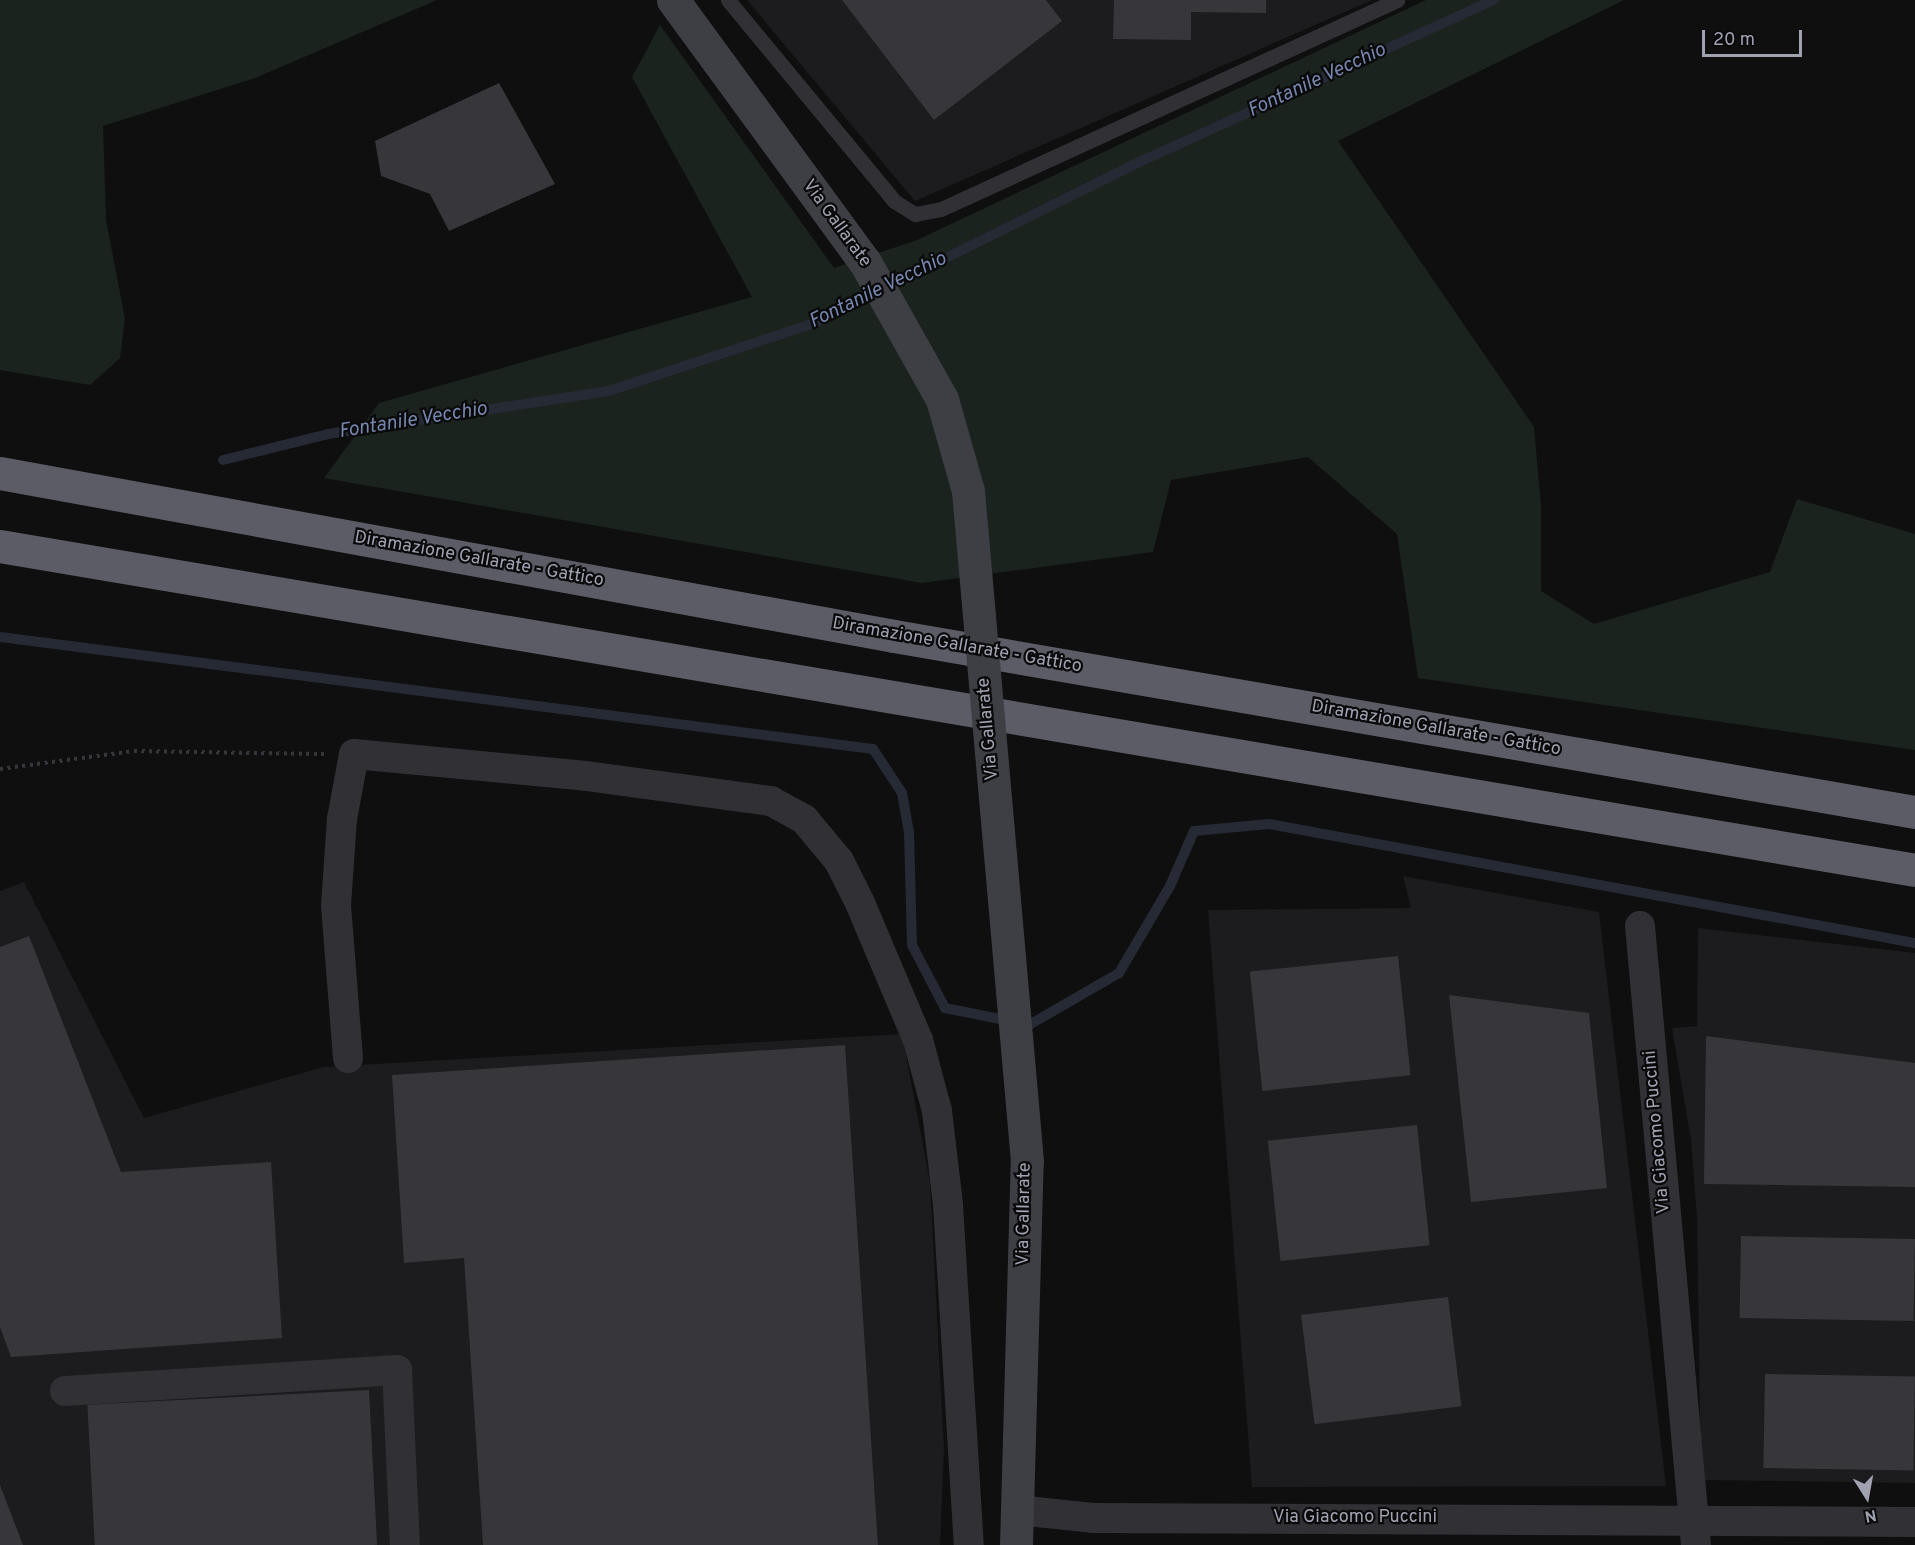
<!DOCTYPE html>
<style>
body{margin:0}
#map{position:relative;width:1915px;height:1545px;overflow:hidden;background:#0f0f10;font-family:Overpass,sans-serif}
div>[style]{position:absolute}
.built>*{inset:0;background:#1c1b1d}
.green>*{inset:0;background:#1b231e}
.stream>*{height:10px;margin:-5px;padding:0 5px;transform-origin:5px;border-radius:5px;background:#262a34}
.building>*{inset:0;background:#37363b;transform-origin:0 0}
.path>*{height:4px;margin-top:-2px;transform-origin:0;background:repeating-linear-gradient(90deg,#36363c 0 3px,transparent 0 7.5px)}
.lane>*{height:15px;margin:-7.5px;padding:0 7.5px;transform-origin:7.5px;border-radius:7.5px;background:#303035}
.street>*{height:30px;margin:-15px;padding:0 15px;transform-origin:15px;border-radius:15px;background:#303035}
.secondary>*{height:33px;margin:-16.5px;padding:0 16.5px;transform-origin:16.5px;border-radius:16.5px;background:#3e3e45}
.highway>*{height:33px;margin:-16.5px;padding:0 16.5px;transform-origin:16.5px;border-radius:16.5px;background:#5c5c66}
.secondary-bridge>*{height:33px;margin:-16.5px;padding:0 16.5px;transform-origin:16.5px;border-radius:16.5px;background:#3e3e45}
span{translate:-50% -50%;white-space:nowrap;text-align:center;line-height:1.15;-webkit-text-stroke:4.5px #0a0a0b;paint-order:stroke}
.street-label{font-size:18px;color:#a0a1b1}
.water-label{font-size:20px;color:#7686ae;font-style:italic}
.north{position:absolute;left:1837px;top:1467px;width:60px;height:60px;-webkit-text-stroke:4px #0a0a0b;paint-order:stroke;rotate:169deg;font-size:16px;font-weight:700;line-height:24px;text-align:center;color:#a0a1b1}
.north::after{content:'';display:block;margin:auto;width:21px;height:27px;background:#a0a1b1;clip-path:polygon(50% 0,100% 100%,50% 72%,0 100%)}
.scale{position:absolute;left:1702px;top:30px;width:100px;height:27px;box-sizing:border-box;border:3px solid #a0a1b1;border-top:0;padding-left:8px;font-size:18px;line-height:21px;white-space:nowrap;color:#a0a1b1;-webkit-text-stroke:4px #0a0a0b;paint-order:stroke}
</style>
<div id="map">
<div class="built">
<div style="clip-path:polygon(747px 0,1372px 0,915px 201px)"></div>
<div style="clip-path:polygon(1403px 876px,1599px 912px,1666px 1486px,1252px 1487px,1208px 910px,1411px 908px)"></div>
<div style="clip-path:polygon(24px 882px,144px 1118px,323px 1067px,902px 1034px,930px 1182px,944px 1449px,940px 1545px,0 1545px,0 891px)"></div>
<div style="clip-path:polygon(1698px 928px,1915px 953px,1915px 1483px,1701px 1480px,1697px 1217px,1691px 1140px,1672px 1028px,1697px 1026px)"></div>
</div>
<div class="green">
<div style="clip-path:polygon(0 0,437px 0,255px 78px,103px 126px,106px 220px,125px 319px,120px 358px,90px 385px,0 370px)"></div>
<div style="clip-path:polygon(1426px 0,1624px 0,1338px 141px,1534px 427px,1541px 506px,1541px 591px,1594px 624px,1770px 572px,1797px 499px,1915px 534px,1915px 750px,1418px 678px,1397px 534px,1308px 457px,1171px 480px,1153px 552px,922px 583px,324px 478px,379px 403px,752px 297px,632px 77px,660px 25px,834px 268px,917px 240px)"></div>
</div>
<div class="stream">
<div style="left:223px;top:460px;width:108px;rotate:-13.9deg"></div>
<div style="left:328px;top:434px;width:284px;rotate:-8.7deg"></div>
<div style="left:609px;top:391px;width:217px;rotate:-18.3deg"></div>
<div style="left:815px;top:323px;width:367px;rotate:-26.4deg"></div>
<div style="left:1144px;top:160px;width:385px;rotate:-24.6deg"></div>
<div style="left:0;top:637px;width:880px;rotate:7.31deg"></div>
<div style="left:873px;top:749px;width:53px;rotate:56.6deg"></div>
<div style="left:902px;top:793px;width:39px;rotate:80deg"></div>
<div style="left:909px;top:831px;width:114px;rotate:88.5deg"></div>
<div style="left:912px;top:945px;width:71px;rotate:62.4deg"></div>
<div style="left:945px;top:1008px;width:86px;rotate:11.4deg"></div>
<div style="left:1029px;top:1025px;width:104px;rotate:-30deg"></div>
<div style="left:1119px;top:973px;width:101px;rotate:-59.6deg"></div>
<div style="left:1170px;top:886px;width:60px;rotate:-66.4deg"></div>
<div style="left:1194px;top:831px;width:75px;rotate:-5.3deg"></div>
<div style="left:1269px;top:824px;width:657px;rotate:10.44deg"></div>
</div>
<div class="building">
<div style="clip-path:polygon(842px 0,1046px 0,1062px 21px,934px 120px)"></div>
<div style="clip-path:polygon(1114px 0,1266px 0,1266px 13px,1191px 12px,1191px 40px,1113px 39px)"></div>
<div style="clip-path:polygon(499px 83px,555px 184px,449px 231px,430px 194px,381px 176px,375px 141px)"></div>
<div style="clip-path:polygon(29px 936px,121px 1172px,271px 1162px,282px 1338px,11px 1357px,0 1327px,0 947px)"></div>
<div style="left:1398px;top:956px;width:120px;height:149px;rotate:84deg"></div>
<div style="clip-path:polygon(1449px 995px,1589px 1013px,1607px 1188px,1471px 1202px)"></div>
<div style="clip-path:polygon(1706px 1036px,1915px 1063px,1915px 1187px,1704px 1184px)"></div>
<div style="clip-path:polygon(845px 1045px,878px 1545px,483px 1545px,464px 1258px,404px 1263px,392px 1075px)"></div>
<div style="left:1417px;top:1125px;width:121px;height:150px;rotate:84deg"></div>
<div style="left:1741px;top:1236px;width:174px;height:82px;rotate:1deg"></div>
<div style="left:1448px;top:1297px;width:110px;height:148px;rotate:83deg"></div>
<div style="left:1765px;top:1374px;width:150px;height:94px;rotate:1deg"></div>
<div style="left:369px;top:1390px;width:155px;height:282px;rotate:87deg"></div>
<div style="clip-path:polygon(0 1486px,0 1485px,23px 1545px,0 1545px)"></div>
</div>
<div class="path">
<div style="left:0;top:769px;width:135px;rotate:-7.7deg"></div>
<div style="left:134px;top:751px;width:190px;rotate:0.9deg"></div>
</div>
<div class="lane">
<div style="left:728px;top:0;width:261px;rotate:50.4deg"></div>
<div style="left:894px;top:201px;width:25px;rotate:32deg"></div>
<div style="left:915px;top:214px;width:26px;rotate:-11deg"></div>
<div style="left:941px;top:209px;width:502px;rotate:-24.62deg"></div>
</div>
<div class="street">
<div style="left:1640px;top:926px;width:622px;rotate:84.83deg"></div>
<div style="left:348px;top:1058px;width:152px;rotate:-94.5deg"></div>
<div style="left:336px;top:906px;width:87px;rotate:-86.1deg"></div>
<div style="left:342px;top:819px;width:66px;rotate:-79.5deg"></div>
<div style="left:354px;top:754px;width:233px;rotate:5.4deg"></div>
<div style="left:586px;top:776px;width:187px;rotate:7.7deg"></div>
<div style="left:771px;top:801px;width:38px;rotate:29deg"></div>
<div style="left:804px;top:819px;width:55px;rotate:50.2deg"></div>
<div style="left:839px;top:861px;width:47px;rotate:63.4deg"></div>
<div style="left:860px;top:903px;width:149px;rotate:67.1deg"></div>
<div style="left:918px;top:1040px;width:73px;rotate:75deg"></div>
<div style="left:937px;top:1111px;width:95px;rotate:83.3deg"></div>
<div style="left:948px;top:1205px;width:341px;rotate:86.5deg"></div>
<div style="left:65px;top:1391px;width:333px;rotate:-3.6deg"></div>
<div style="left:397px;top:1370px;width:175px;rotate:87.4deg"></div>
<div style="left:1017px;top:1510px;width:76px;rotate:6deg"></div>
<div style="left:1093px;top:1518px;width:822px;rotate:0.28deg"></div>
</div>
<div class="secondary">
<div style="left:673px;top:0;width:325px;rotate:53.8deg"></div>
<div style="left:865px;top:262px;width:157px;rotate:60.7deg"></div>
<div style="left:942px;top:399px;width:96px;rotate:74.2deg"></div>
<div style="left:1016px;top:1545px;width:384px;rotate:-88.4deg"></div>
</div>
<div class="highway">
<div style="left:0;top:473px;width:909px;rotate:10.33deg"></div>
<div style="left:894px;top:636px;width:1036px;rotate:9.78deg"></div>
<div style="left:0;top:546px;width:1942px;rotate:9.6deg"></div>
</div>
<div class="secondary-bridge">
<div style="left:968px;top:491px;width:673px;rotate:84.97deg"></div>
</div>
<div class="street-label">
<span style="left:836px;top:224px;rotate:54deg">Via Gallarate</span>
<span style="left:479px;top:560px;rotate:10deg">Diramazione Gallarate - Gattico</span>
<span style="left:957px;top:646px;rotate:10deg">Diramazione Gallarate - Gattico</span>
<span style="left:989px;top:729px;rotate:-95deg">Via Gallarate</span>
<span style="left:1436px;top:729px;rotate:10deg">Diramazione Gallarate - Gattico</span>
<span style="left:1658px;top:1132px;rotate:-95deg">Via Giacomo Puccini</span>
<span style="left:1025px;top:1214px;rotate:-89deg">Via Gallarate</span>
<span style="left:1355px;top:1518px">Via Giacomo Puccini</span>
</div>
<div class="water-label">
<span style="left:1317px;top:81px;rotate:-25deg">Fontanile Vecchio</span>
<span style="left:878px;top:291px;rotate:-26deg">Fontanile Vecchio</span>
<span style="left:413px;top:421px;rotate:-9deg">Fontanile Vecchio</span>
</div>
<div class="north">N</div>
<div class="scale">20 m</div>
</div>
